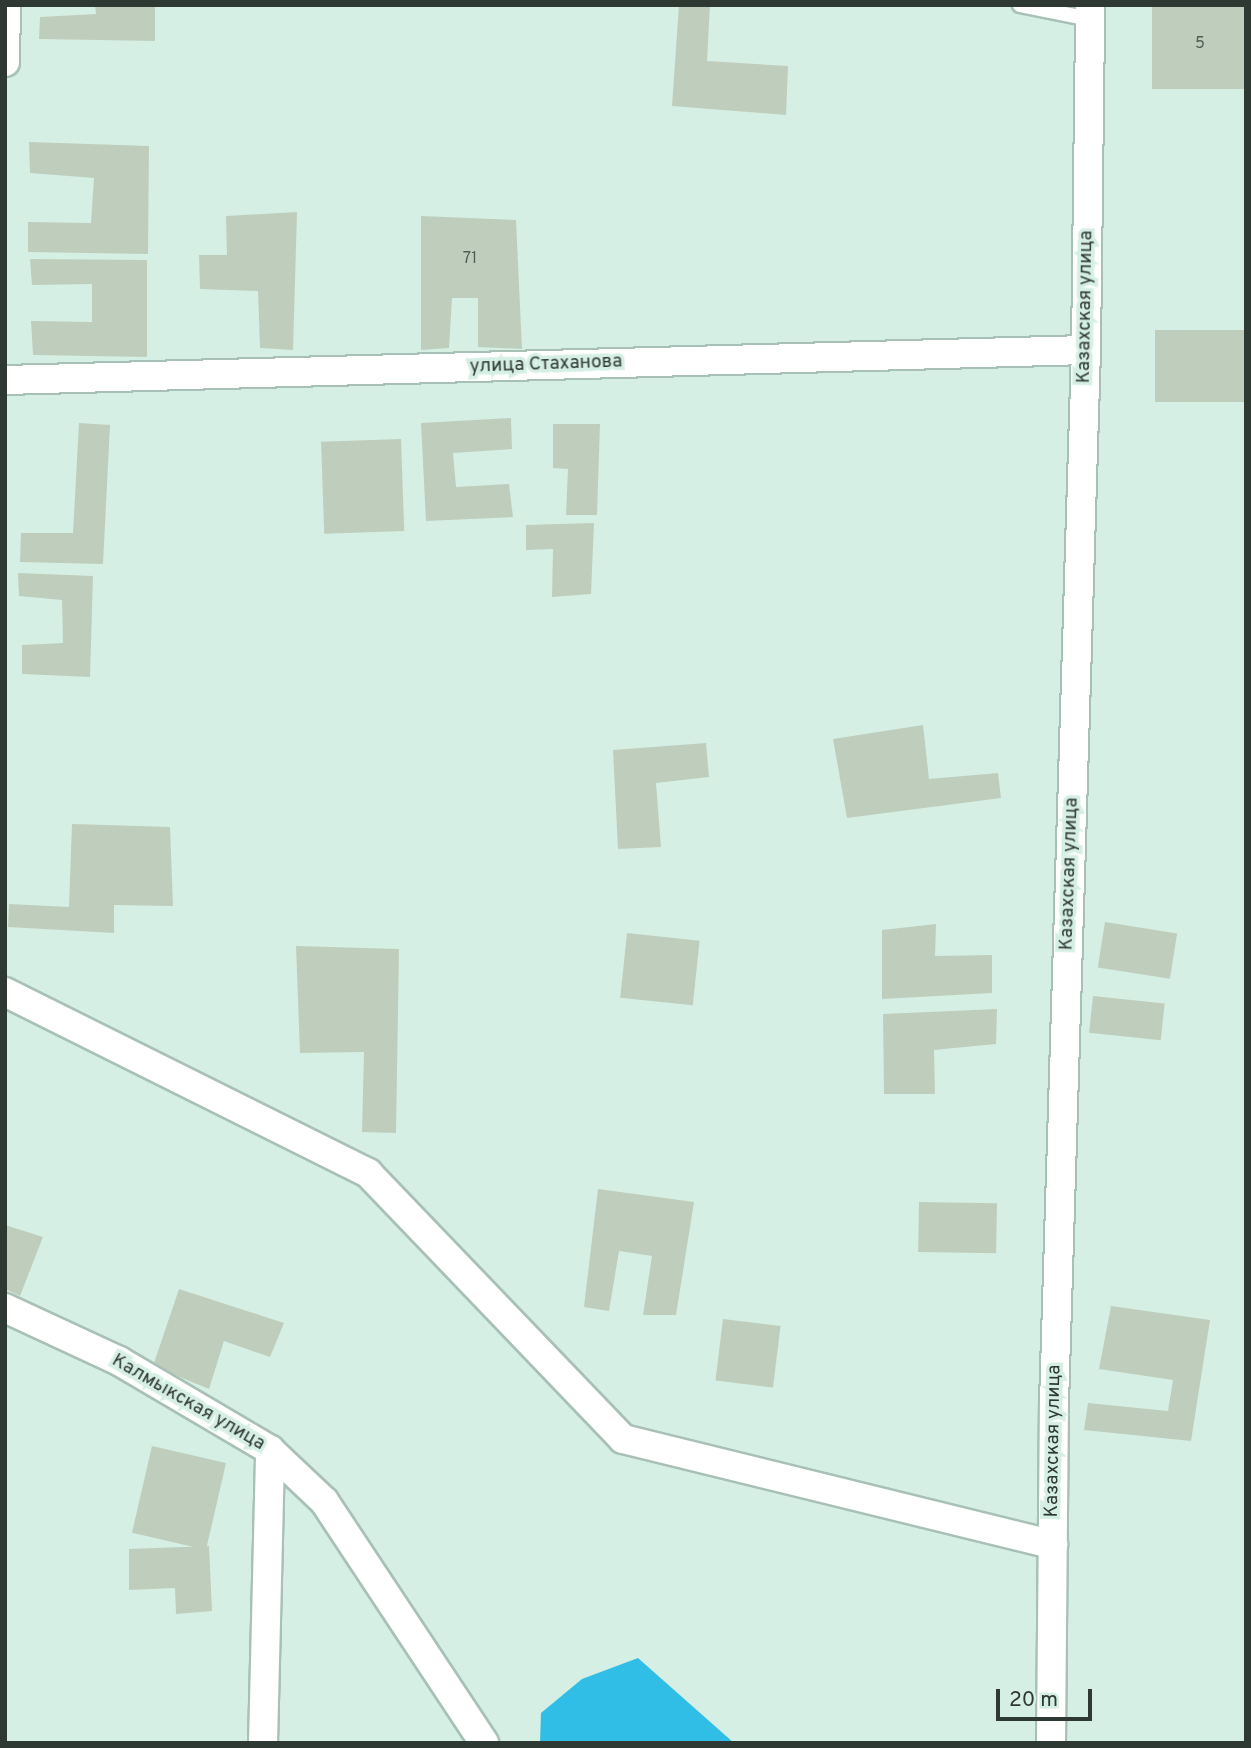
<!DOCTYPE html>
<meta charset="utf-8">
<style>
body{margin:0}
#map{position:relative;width:1251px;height:1748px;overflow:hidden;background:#d6efe4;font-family:Overpass,sans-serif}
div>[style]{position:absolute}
.water>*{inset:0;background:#30bee7}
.building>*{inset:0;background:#bfcebc;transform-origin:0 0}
.roads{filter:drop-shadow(2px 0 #a8c0b6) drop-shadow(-2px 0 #a8c0b6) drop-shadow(0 2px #a8c0b6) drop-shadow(0 -2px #a8c0b6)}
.service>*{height:14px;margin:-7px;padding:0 7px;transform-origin:7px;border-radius:7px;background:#fff}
.minor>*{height:28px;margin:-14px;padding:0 14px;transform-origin:14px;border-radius:14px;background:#fff}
span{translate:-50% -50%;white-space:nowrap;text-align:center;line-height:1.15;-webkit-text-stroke:7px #d6efe4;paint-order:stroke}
.number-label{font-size:16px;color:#535e56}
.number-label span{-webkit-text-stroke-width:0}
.street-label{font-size:19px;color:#2f3934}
.frame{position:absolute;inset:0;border:7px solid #2f3934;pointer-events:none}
.scale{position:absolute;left:996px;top:1689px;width:96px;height:32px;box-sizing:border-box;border:4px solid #2f3934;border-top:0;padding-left:9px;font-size:21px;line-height:24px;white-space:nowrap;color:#2f3934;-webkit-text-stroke:5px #d6efe4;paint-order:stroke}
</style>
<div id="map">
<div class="water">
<div style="clip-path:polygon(638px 1658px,734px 1743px,540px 1743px,541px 1713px,582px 1679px)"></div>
</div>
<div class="building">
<div style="clip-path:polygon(95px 5px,155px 5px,155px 41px,39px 39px,40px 17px,96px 14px)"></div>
<div style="clip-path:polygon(679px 5px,710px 5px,707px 61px,788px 66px,786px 115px,672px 106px)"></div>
<div style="left:1152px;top:5px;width:94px;height:84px"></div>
<div style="clip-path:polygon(29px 142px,149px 146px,148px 254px,28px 252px,28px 222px,91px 223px,94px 178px,30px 173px)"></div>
<div style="clip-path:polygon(297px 212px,293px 350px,260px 348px,258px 291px,200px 289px,199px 255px,227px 255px,226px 216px)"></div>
<div style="clip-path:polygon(421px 216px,516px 220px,522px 349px,478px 347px,478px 298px,452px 298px,449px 348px,421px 350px)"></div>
<div style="clip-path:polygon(30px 259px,147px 260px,147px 357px,33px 355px,31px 321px,92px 322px,92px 284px,32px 285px)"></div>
<div style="left:1246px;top:330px;width:72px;height:91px;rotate:90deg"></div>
<div style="clip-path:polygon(511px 418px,512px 449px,453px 453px,456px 487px,509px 484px,513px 517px,426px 521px,421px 423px)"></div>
<div style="clip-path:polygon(79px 423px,110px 425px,103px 564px,20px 562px,21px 533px,73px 533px)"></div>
<div style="clip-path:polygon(553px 424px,600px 424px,597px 515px,566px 515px,568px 469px,553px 468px)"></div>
<div style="left:401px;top:439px;width:92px;height:80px;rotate:88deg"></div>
<div style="clip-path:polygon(594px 523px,591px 594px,552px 597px,553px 549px,526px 550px,526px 525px)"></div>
<div style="clip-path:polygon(18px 573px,93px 576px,90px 677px,22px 674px,22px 645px,63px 643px,62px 600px,19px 596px)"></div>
<div style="clip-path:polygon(923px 725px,929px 779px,998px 773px,1001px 798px,847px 818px,833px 739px)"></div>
<div style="clip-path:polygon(706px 743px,709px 777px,656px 783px,661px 847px,618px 849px,613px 750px)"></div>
<div style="clip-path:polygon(72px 824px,170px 827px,173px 906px,114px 905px,114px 933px,8px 927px,9px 904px,69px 907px)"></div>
<div style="left:1105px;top:922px;width:73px;height:46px;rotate:9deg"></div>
<div style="clip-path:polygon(936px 924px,935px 956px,992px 955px,992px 993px,882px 999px,882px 930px)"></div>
<div style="left:627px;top:933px;width:73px;height:65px;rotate:6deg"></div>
<div style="clip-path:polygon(296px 946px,399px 949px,396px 1133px,362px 1132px,364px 1052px,300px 1053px)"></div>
<div style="left:1093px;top:996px;width:72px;height:37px;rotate:6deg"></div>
<div style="clip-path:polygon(997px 1009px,996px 1044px,934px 1050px,935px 1094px,884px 1094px,883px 1014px)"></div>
<div style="clip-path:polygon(598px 1189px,694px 1202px,676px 1315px,643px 1315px,652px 1256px,619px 1251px,609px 1311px,584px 1307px)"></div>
<div style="left:919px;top:1202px;width:78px;height:50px;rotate:1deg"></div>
<div style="clip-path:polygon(5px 1225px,43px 1237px,20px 1296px,5px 1289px)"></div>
<div style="clip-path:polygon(179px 1289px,284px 1323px,270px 1357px,224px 1341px,209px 1389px,153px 1366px)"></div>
<div style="clip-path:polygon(1111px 1306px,1210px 1320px,1191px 1441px,1084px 1430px,1088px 1403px,1168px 1411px,1173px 1380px,1099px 1369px)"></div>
<div style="left:723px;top:1319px;width:58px;height:62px;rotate:7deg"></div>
<div style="left:152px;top:1446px;width:76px;height:89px;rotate:13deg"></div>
<div style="clip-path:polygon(209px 1546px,212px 1611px,176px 1614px,175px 1588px,129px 1590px,129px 1549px)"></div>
</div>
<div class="roads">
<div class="service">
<div style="left:1020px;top:5px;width:71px;rotate:11.3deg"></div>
</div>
<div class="minor">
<div style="left:5px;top:62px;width:57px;rotate:-89deg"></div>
<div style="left:5px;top:380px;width:1081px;rotate:-1.59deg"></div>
<div style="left:5px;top:992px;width:406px;rotate:26.5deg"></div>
<div style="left:368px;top:1173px;width:368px;rotate:46.2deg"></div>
<div style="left:623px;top:1439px;width:443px;rotate:13.8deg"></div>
<div style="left:5px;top:1308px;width:126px;rotate:24.9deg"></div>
<div style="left:119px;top:1361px;width:175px;rotate:30.5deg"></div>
<div style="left:270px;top:1450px;width:74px;rotate:43.4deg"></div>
<div style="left:324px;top:1501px;width:290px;rotate:56.5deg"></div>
<div style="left:263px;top:1743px;width:293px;rotate:-88.6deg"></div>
<div style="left:1051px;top:1743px;width:340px;rotate:-89.5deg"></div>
<div style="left:1054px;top:1403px;width:1053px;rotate:-88.26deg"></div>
<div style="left:1086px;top:350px;width:345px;rotate:-89.3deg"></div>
</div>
</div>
<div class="number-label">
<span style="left:1200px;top:44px">5</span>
<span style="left:470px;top:259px">71</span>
</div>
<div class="street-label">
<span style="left:1086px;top:307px;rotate:-89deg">Казахская улица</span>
<span style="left:546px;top:365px;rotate:-2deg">улица Стаханова</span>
<span style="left:1070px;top:874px;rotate:-88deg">Казахская улица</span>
<span style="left:188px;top:1403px;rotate:30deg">Калмыкская улица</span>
<span style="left:1054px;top:1441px;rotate:-89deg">Казахская улица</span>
</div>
<div class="frame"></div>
<div class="scale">20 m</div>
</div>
